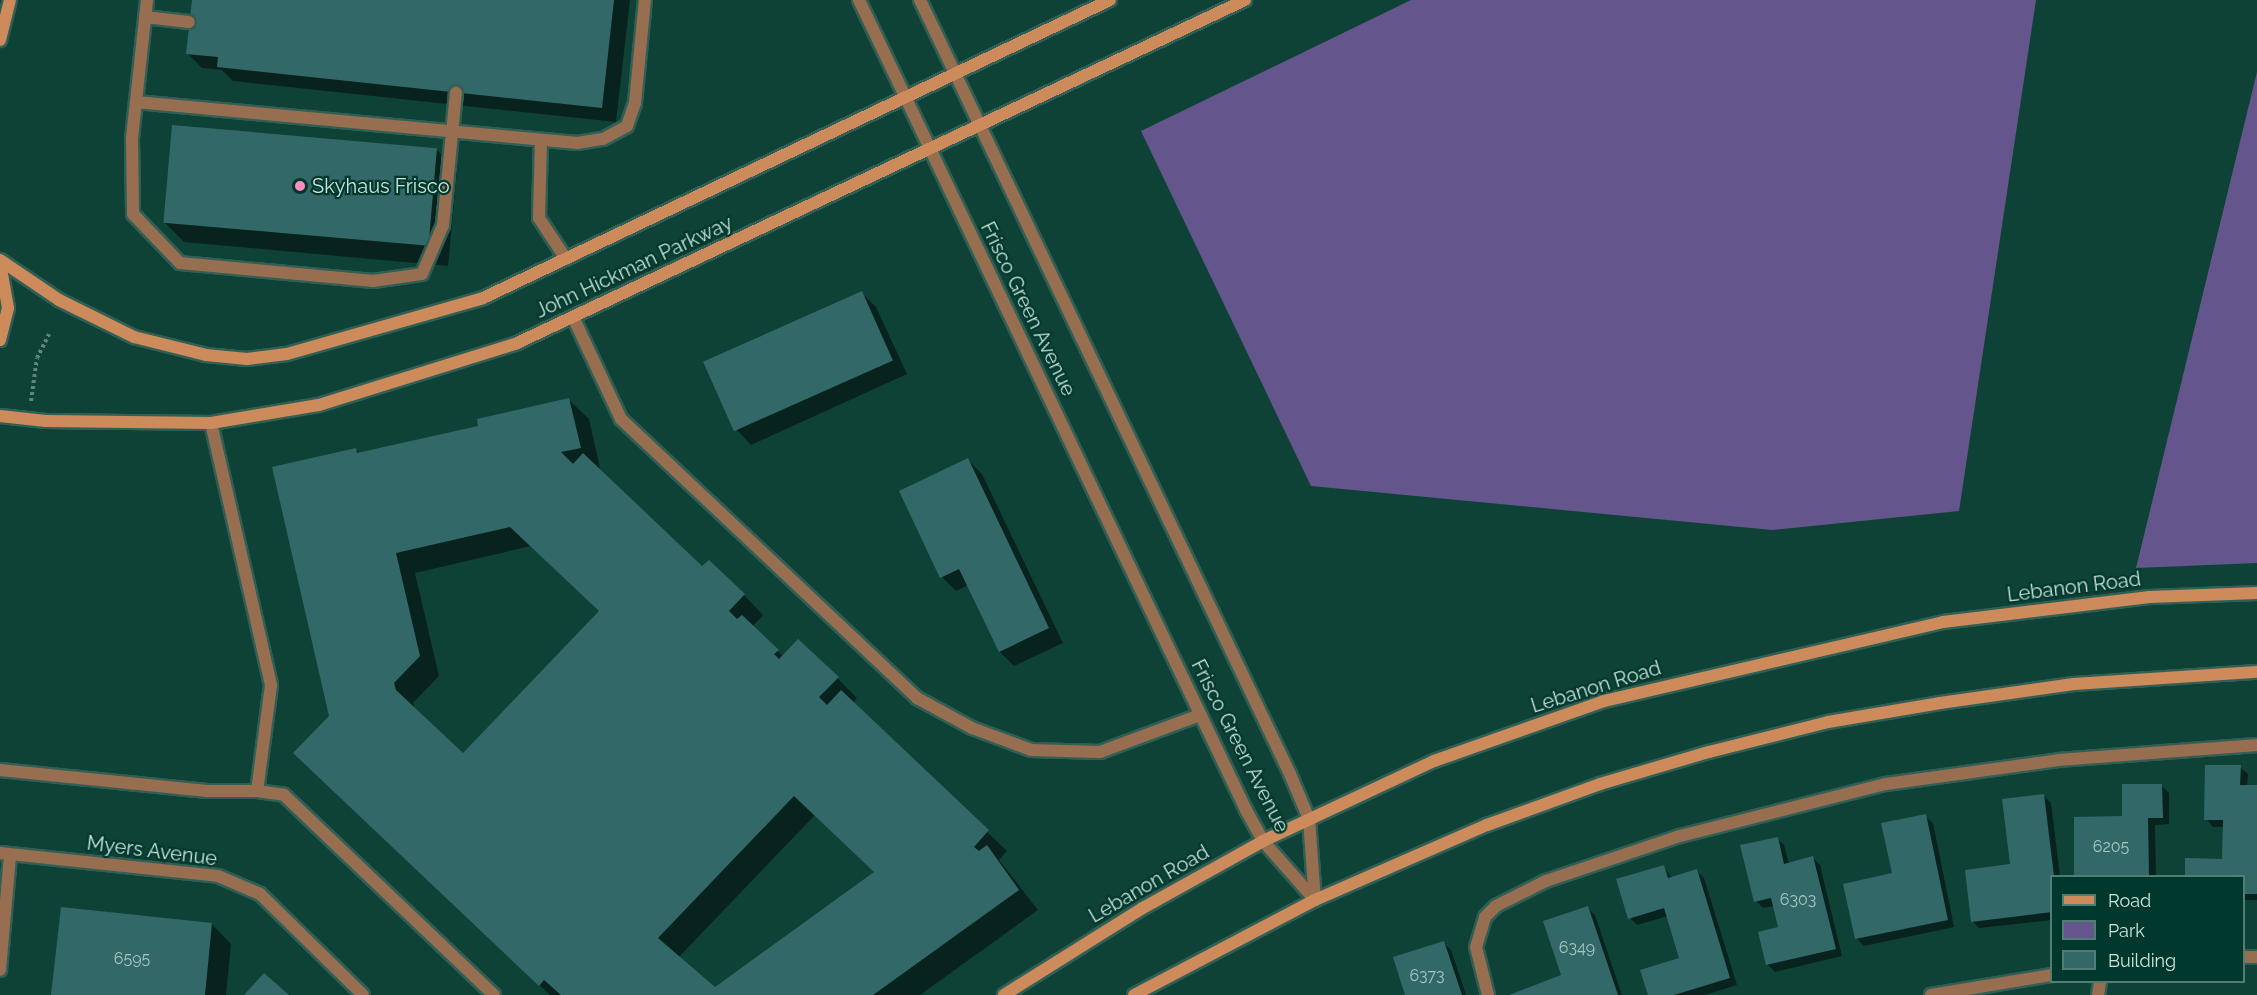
<!DOCTYPE html>
<style>
body{margin:0}
#map{position:relative;width:2257px;height:995px;overflow:hidden;background:#0f4237;font-family:Raleway,sans-serif}
div>[style]{position:absolute}
.green>*{inset:0;background:#64558c}
.shadow>*{inset:0;background:#0007}
.building>*{inset:0;background:#336868;transform-origin:0 0}
.path>*{height:4px;margin-top:-2px;transform-origin:0;background:repeating-linear-gradient(90deg,#5e867d 0 3px,transparent 0 6px)}
.roads{filter:drop-shadow(2px 0 #315f55) drop-shadow(-2px 0 #315f55) drop-shadow(0 2px #315f55) drop-shadow(0 -2px #315f55)}
.lane>*{height:12px;margin:-6px;padding:0 6px;transform-origin:6px;border-radius:6px;background:#986e51}
.street>*{height:12px;margin:-6px;padding:0 6px;transform-origin:6px;border-radius:6px;background:#986e51}
.secondary>*{height:12px;margin:-6px;padding:0 6px;transform-origin:6px;border-radius:6px;background:#cd8b5b}
.dots>*{width:16px;height:16px;translate:-50% -50%;box-sizing:border-box;border:3px solid #01382d;border-radius:50%}
span{translate:-50% -50%;white-space:nowrap;text-align:center;line-height:1.15;-webkit-text-stroke:4.5px #01382d;paint-order:stroke}
.number-label{font-size:16px;color:#a5c5bf}
.number-label span{-webkit-text-stroke-width:0}
.poi-label{font-size:20px;color:#cbe4dc}
.left{translate:0 -50%;text-align:left}
.street-label{font-size:20px;color:#cbe4dc}
.legend{position:absolute;left:2050px;top:875px;width:195px;height:108px;box-sizing:border-box;background:#01382d;border:2px solid #527d73;margin:0;padding:8px 10px;list-style:none;font-size:18px;color:#cbe4dc}
.legend li{display:flex;align-items:center;gap:12px;height:30px}
.legend b{width:30px;border:2px solid #527d73}
</style>
<div id="map">
<div class="green">
<div style="clip-path:polygon(1411px 0,2036px 0,1959px 511px,1772px 530px,1311px 486px,1141px 131px)"></div>
<div style="clip-path:polygon(2257px 72px,2257px 563px,2136px 568px)"></div>
</div>
<div class="shadow">
<div style="clip-path:polygon(193px 0,630px 0,616px 122px,233px 81px,222px 70px,202px 68px,188px 54px)"></div>
<div style="clip-path:polygon(437px 150px,457px 170px,448px 266px,184px 242px,164px 222px)"></div>
<div style="clip-path:polygon(862px 293px,876px 307px,907px 374px,751px 445px,737px 430px,706px 364px)"></div>
<div style="clip-path:polygon(evenodd,569px 400px,589px 419px,600px 468px,597px 468px,703px 568px,744px 595px,763px 615px,752px 627px,784px 657px,837px 678px,857px 698px,853px 703px,1007px 851px,999px 860px,1038px 910px,920px 995px,550px 995px,443px 894px,330px 716px,355px 449px,360px 454px,480px 427px,569px 400px,531px 546px,601px 612px,463px 755px,415px 710px,413px 703px,439px 676px,415px 573px,531px 546px,569px 400px,815px 815px,876px 873px,715px 989px,678px 958px,815px 815px)"></div>
<div style="clip-path:polygon(968px 460px,982px 474px,1063px 643px,1014px 666px,1000px 652px,968px 585px,956px 591px,942px 577px)"></div>
<div style="clip-path:polygon(2240px 767px,2248px 774px,2247px 787px,2257px 787px,2257px 900px,2244px 900px,2244px 876px,2187px 876px,2187px 859px,2224px 860px,2224px 827px,2213px 827px,2206px 819px)"></div>
<div style="clip-path:polygon(2162px 786px,2169px 793px,2169px 824px,2155px 825px,2156px 876px,2076px 876px,2075px 818px,2124px 818px)"></div>
<div style="clip-path:polygon(2044px 796px,2051px 803px,2060px 876px,2052px 876px,2052px 920px,1979px 928px,1972px 921px,2011px 866px)"></div>
<div style="clip-path:polygon(1925px 816px,1933px 823px,1954px 927px,1864px 946px,1856px 938px)"></div>
<div style="clip-path:polygon(1777px 838px,1784px 845px,1789px 864px,1813px 858px,1820px 865px,1842px 956px,1775px 972px,1768px 965px,1760px 933px,1780px 928px,1775px 906px,1763px 908px,1756px 901px)"></div>
<div style="clip-path:polygon(1663px 866px,1672px 878px,1697px 871px,1704px 878px,1737px 985px,1705px 995px,1649px 995px,1681px 959px,1668px 916px,1637px 925px,1630px 918px)"></div>
<div style="clip-path:polygon(1587px 908px,1595px 915px,1622px 995px,1511px 995px,1563px 976px)"></div>
<div style="clip-path:polygon(212px 924px,231px 944px,226px 995px,53px 995px)"></div>
<div style="clip-path:polygon(1443px 942px,1451px 950px,1466px 995px,1407px 995px)"></div>
</div>
<div class="building">
<div style="clip-path:polygon(192px 0,614px 0,602px 108px,217px 67px,218px 57px,186px 54px)"></div>
<div style="left:172px;top:125px;width:266px;height:98px;rotate:5deg"></div>
<div style="left:862px;top:291px;width:76px;height:174px;rotate:66deg"></div>
<div style="clip-path:polygon(evenodd,569px 398px,581px 448px,561px 452px,573px 464px,583px 453px,702px 566px,709px 560px,745px 594px,729px 611px,737px 619px,742px 615px,779px 650px,774px 654px,779px 659px,798px 639px,839px 677px,819px 697px,827px 705px,841px 690px,989px 830px,974px 847px,979px 851px,987px 845px,1019px 890px,873px 995px,561px 995px,544px 980px,539px 986px,293px 753px,329px 716px,272px 467px,356px 448px,357px 453px,478px 426px,477px 419px,569px 398px,510px 527px,599px 611px,463px 753px,396px 690px,394px 683px,420px 656px,396px 553px,510px 527px,569px 398px,794px 796px,874px 872px,715px 987px,658px 938px,794px 796px)"></div>
<div style="clip-path:polygon(968px 458px,1049px 628px,999px 652px,959px 569px,940px 578px,899px 491px)"></div>
<div style="clip-path:polygon(2205px 765px,2241px 765px,2240px 785px,2257px 785px,2257px 894px,2244px 894px,2244px 876px,2185px 876px,2185px 858px,2222px 859px,2223px 820px,2204px 820px)"></div>
<div style="clip-path:polygon(2122px 784px,2162px 784px,2163px 818px,2148px 818px,2149px 876px,2074px 876px,2074px 817px,2122px 816px)"></div>
<div style="clip-path:polygon(2044px 794px,2054px 876px,2052px 912px,1971px 922px,1965px 870px,2010px 864px,2002px 799px)"></div>
<div style="clip-path:polygon(1926px 814px,1948px 920px,1855px 939px,1843px 884px,1892px 873px,1881px 823px)"></div>
<div style="clip-path:polygon(1778px 837px,1784px 864px,1813px 856px,1836px 949px,1766px 965px,1758px 932px,1778px 927px,1771px 898px,1754px 902px,1740px 845px)"></div>
<div style="clip-path:polygon(1664px 865px,1668px 878px,1697px 869px,1730px 978px,1674px 995px,1648px 995px,1640px 970px,1679px 958px,1664px 908px,1628px 919px,1616px 879px)"></div>
<div style="clip-path:polygon(1588px 906px,1618px 995px,1509px 995px,1561px 975px,1543px 921px)"></div>
<div style="clip-path:polygon(61px 907px,212px 923px,205px 995px,51px 995px)"></div>
<div style="clip-path:polygon(1444px 941px,1462px 995px,1405px 995px,1393px 957px)"></div>
<div style="clip-path:polygon(264px 973px,289px 995px,244px 995px)"></div>
</div>
<div class="path">
<div style="left:31px;top:401px;width:43px;rotate:-82.1deg"></div>
<div style="left:37px;top:358px;width:29px;rotate:-63deg"></div>
</div>
<div class="roads">
<div class="lane">
<div style="left:147px;top:0;width:139px;rotate:96.2deg"></div>
<div style="left:132px;top:138px;width:76px;rotate:89.2deg"></div>
<div style="left:133px;top:214px;width:68px;rotate:46.2deg"></div>
<div style="left:180px;top:263px;width:194px;rotate:5.3deg"></div>
<div style="left:373px;top:281px;width:49px;rotate:-8.1deg"></div>
<div style="left:422px;top:274px;width:53px;rotate:-66.8deg"></div>
<div style="left:443px;top:225px;width:133px;rotate:-84.4deg"></div>
<div style="left:145px;top:17px;width:44px;rotate:6.5deg"></div>
<div style="left:136px;top:102px;width:443px;rotate:5.3deg"></div>
<div style="left:577px;top:143px;width:26px;rotate:-9deg"></div>
<div style="left:603px;top:139px;width:27px;rotate:-28deg"></div>
<div style="left:627px;top:126px;width:24px;rotate:-71deg"></div>
<div style="left:635px;top:103px;width:103px;rotate:-84.5deg"></div>
<div style="left:541px;top:140px;width:78px;rotate:91.5deg"></div>
<div style="left:539px;top:218px;width:49px;rotate:56.6deg"></div>
<div style="left:573px;top:317px;width:113px;rotate:64.8deg"></div>
<div style="left:621px;top:419px;width:407px;rotate:43.3deg"></div>
<div style="left:917px;top:698px;width:63px;rotate:28.6deg"></div>
<div style="left:972px;top:728px;width:63px;rotate:20.4deg"></div>
<div style="left:1031px;top:750px;width:69px;rotate:1.7deg"></div>
<div style="left:1100px;top:752px;width:107px;rotate:-20.3deg"></div>
<div style="left:211px;top:423px;width:269px;rotate:77.1deg"></div>
<div style="left:271px;top:685px;width:107px;rotate:97.5deg"></div>
<div style="left:257px;top:791px;width:27px;rotate:8deg"></div>
<div style="left:284px;top:795px;width:290px;rotate:43.6deg"></div>
<div style="left:0;top:770px;width:208px;rotate:5.8deg"></div>
<div style="left:207px;top:791px;width:50px"></div>
<div style="left:0;top:853px;width:219px;rotate:6deg"></div>
<div style="left:218px;top:876px;width:46px;rotate:23.2deg"></div>
<div style="left:260px;top:894px;width:144px;rotate:44.4deg"></div>
<div style="left:0;top:970px;width:115px;rotate:-85deg"></div>
<div style="left:1488px;top:995px;width:49px;rotate:-104deg"></div>
<div style="left:1476px;top:947px;width:31px;rotate:-73deg"></div>
<div style="left:1485px;top:917px;width:16px;rotate:-45deg"></div>
<div style="left:1496px;top:906px;width:56px;rotate:-26.6deg"></div>
<div style="left:1546px;top:881px;width:141px;rotate:-18.6deg"></div>
<div style="left:1680px;top:836px;width:212px;rotate:-14.2deg"></div>
<div style="left:1886px;top:784px;width:174px;rotate:-7.9deg"></div>
<div style="left:2058px;top:760px;width:200px;rotate:-4.3deg"></div>
</div>
<div class="street">
<div style="left:859px;top:0;width:898px;rotate:64.46deg"></div>
<div style="left:1246px;top:810px;width:35px;rotate:61deg"></div>
<div style="left:1263px;top:841px;width:79px;rotate:48.6deg"></div>
<div style="left:920px;top:0;width:858px;rotate:64.45deg"></div>
<div style="left:1290px;top:774px;width:49px;rotate:67.1deg"></div>
<div style="left:1309px;top:819px;width:81px;rotate:85.8deg"></div>
<div style="left:2244px;top:957px;width:13px"></div>
<div style="left:1931px;top:995px;width:123px;rotate:-9.4deg"></div>
<div style="left:2098px;top:995px;width:13px;rotate:-81deg"></div>
</div>
<div class="secondary">
<div style="left:0;top:40px;width:41px;rotate:-76deg"></div>
<div style="left:0;top:260px;width:71px;rotate:34.1deg"></div>
<div style="left:59px;top:300px;width:84px;rotate:26.3deg"></div>
<div style="left:134px;top:337px;width:74px;rotate:14deg"></div>
<div style="left:206px;top:355px;width:41px;rotate:5.6deg"></div>
<div style="left:247px;top:359px;width:40px;rotate:-7.1deg"></div>
<div style="left:287px;top:354px;width:204px;rotate:-15.9deg"></div>
<div style="left:483px;top:298px;width:694px;rotate:-25.42deg"></div>
<div style="left:0;top:263px;width:46px;rotate:79.9deg"></div>
<div style="left:8px;top:308px;width:33px;rotate:104deg"></div>
<div style="left:0;top:416px;width:46px;rotate:6.2deg"></div>
<div style="left:46px;top:421px;width:165px;rotate:0.7deg"></div>
<div style="left:211px;top:423px;width:109px;rotate:-9.5deg"></div>
<div style="left:319px;top:405px;width:205px;rotate:-17.3deg"></div>
<div style="left:515px;top:344px;width:807px;rotate:-25.23deg"></div>
<div style="left:1004px;top:995px;width:162px;rotate:-32.1deg"></div>
<div style="left:1141px;top:909px;width:140px;rotate:-29.1deg"></div>
<div style="left:1263px;top:841px;width:189px;rotate:-25.1deg"></div>
<div style="left:1434px;top:761px;width:180px;rotate:-19.4deg"></div>
<div style="left:1604px;top:701px;width:348px;rotate:-13.1deg"></div>
<div style="left:1943px;top:622px;width:208px;rotate:-6.9deg"></div>
<div style="left:2149px;top:597px;width:108px;rotate:-2.1deg"></div>
<div style="left:1134px;top:995px;width:204px;rotate:-27.7deg"></div>
<div style="left:1315px;top:900px;width:188px;rotate:-23.6deg"></div>
<div style="left:1487px;top:825px;width:120px;rotate:-19.9deg"></div>
<div style="left:1600px;top:784px;width:114px;rotate:-16.4deg"></div>
<div style="left:1709px;top:752px;width:123px;rotate:-14.1deg"></div>
<div style="left:1828px;top:722px;width:114px;rotate:-9.6deg"></div>
<div style="left:1940px;top:703px;width:135px;rotate:-8.1deg"></div>
<div style="left:2074px;top:684px;width:183px;rotate:-3.8deg"></div>
</div>
</div>
<div class="dots">
<div style="left:300px;top:186px;background:#fe8ebb"></div>
</div>
<div class="number-label">
<span style="left:2111px;top:847px">6205</span>
<span style="left:1798px;top:900px">6303</span>
<span style="left:1577px;top:948px">6349</span>
<span style="left:132px;top:959px">6595</span>
<span style="left:1427px;top:976px">6373</span>
</div>
<div class="poi-label">
<span class="left" style="left:312px;top:186px">Skyhaus Frisco</span>
</div>
<div class="street-label">
<span style="left:634px;top:267px;rotate:-25deg">John Hickman Parkway</span>
<span style="left:1028px;top:309px;rotate:64deg">Frisco Green Avenue</span>
<span style="left:2074px;top:587px;rotate:-7deg">Lebanon Road</span>
<span style="left:1596px;top:687px;rotate:-17deg">Lebanon Road</span>
<span style="left:1240px;top:746px;rotate:63deg">Frisco Green Avenue</span>
<span style="left:152px;top:851px;rotate:7deg">Myers Avenue</span>
<span style="left:1149px;top:884px;rotate:-30deg">Lebanon Road</span>
</div>
<ul class="legend">
<li><b style="height:8px;background:#cd8b5b"></b>Road</li>
<li><b style="height:16px;background:#64558c"></b>Park</li>
<li><b style="height:16px;background:#336868"></b>Building</li>
</ul>
</div>
